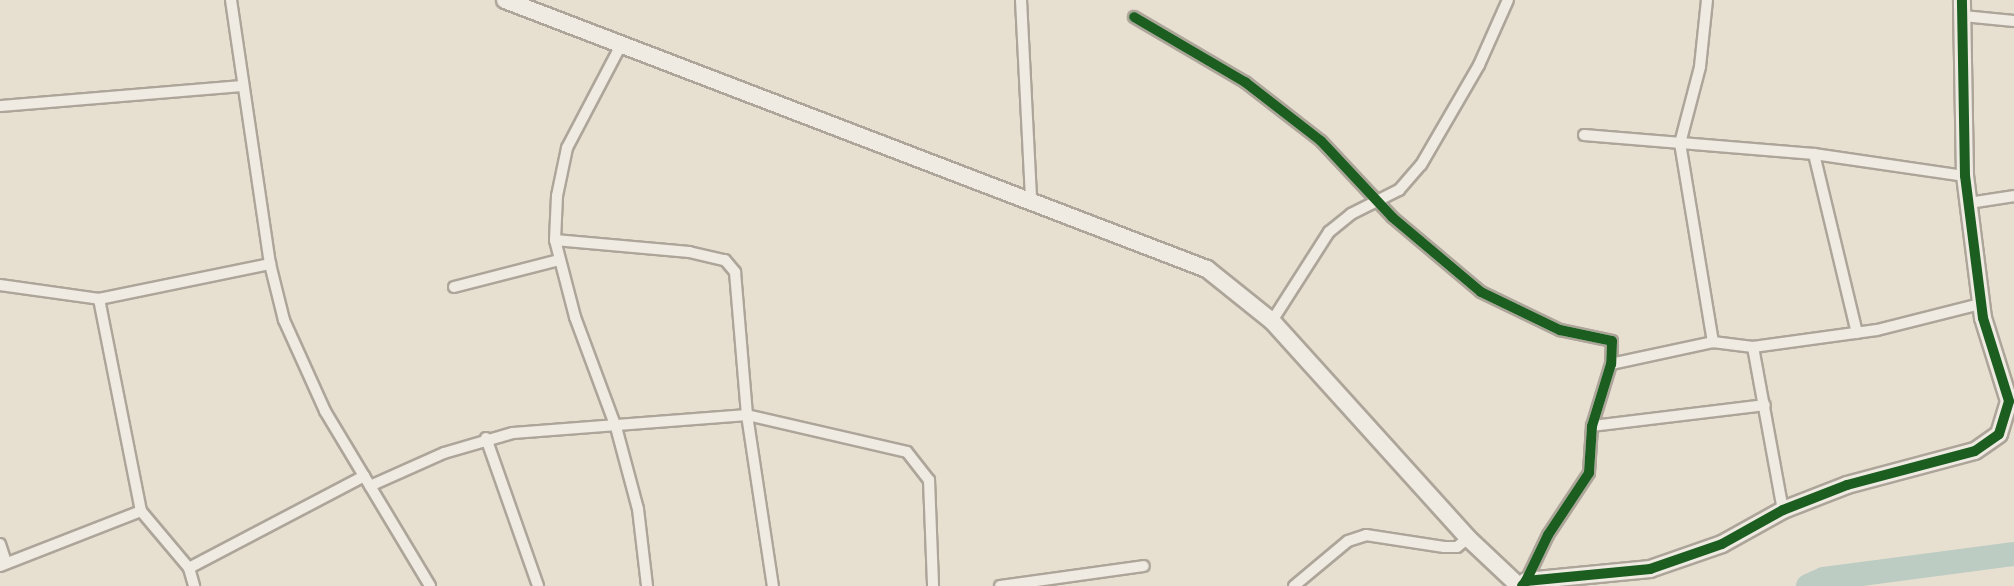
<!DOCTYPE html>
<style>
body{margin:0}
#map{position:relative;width:2014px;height:586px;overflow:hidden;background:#e7e0d1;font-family:"Times New Roman",serif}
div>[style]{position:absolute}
.river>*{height:24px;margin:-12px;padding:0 12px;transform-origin:12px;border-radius:12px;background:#bcccc2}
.roads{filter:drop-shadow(2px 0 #ada599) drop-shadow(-2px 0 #ada599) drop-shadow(0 2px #ada599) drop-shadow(0 -2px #ada599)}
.street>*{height:10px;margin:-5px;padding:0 5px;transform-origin:5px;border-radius:5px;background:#efebe3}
.secondary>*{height:16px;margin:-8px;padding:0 8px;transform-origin:8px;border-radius:8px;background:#efebe3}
.cycleway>*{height:10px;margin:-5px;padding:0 5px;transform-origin:5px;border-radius:5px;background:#1b5e20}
span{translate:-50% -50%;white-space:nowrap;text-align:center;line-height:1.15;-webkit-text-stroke:5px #f7eed8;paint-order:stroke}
</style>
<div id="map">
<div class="river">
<div style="left:1808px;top:586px;width:17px;rotate:-24deg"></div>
<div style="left:1824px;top:579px;width:192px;rotate:-7.5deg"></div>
</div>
<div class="roads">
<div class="street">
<div style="left:231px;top:0;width:267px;rotate:81.6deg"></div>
<div style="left:270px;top:264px;width:58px;rotate:76deg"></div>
<div style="left:284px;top:320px;width:100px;rotate:65.7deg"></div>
<div style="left:325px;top:411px;width:204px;rotate:59deg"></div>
<div style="left:1021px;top:0;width:199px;rotate:87.1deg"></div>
<div style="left:1707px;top:0;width:67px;rotate:96deg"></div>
<div style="left:1700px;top:67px;width:79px;rotate:104.7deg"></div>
<div style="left:1680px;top:143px;width:202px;rotate:80.6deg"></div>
<div style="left:1963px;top:16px;width:51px;rotate:5.6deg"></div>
<div style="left:1134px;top:17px;width:129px;rotate:30.4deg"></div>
<div style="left:1245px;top:82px;width:96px;rotate:37.8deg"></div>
<div style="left:1321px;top:141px;width:104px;rotate:46.9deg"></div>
<div style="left:1392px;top:217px;width:116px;rotate:40.1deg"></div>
<div style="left:1481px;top:292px;width:88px;rotate:25.7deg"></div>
<div style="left:1560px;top:330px;width:53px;rotate:11.9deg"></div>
<div style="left:1612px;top:341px;width:23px;rotate:92deg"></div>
<div style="left:1611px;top:364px;width:65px;rotate:107deg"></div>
<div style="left:1592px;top:426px;width:47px;rotate:93.7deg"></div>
<div style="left:1589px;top:473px;width:74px;rotate:123.5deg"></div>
<div style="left:1548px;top:535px;width:51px;rotate:115.6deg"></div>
<div style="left:621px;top:45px;width:116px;rotate:117.7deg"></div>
<div style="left:567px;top:148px;width:49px;rotate:101.8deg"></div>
<div style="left:557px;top:196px;width:44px;rotate:92.6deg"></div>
<div style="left:555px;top:240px;width:80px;rotate:75.4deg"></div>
<div style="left:575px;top:317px;width:117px;rotate:69.6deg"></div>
<div style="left:616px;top:427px;width:85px;rotate:75deg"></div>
<div style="left:638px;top:509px;width:78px;rotate:83.3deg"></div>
<div style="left:0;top:106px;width:244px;rotate:-4.7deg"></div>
<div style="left:1584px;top:135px;width:231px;rotate:4.7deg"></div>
<div style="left:1814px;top:154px;width:153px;rotate:8.3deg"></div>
<div style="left:1814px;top:154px;width:184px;rotate:76.5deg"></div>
<div style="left:1969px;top:203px;width:46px;rotate:-8.8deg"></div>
<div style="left:555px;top:240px;width:135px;rotate:5.1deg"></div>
<div style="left:689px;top:252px;width:37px;rotate:13deg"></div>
<div style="left:725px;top:260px;width:16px;rotate:50deg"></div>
<div style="left:735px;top:272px;width:144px;rotate:85.2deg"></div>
<div style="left:747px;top:415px;width:173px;rotate:81.4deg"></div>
<div style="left:0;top:285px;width:100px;rotate:8deg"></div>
<div style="left:99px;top:299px;width:175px;rotate:-11.6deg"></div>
<div style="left:454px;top:287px;width:108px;rotate:-14.4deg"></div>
<div style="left:99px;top:299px;width:216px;rotate:78.8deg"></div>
<div style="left:141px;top:511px;width:75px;rotate:49.9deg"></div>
<div style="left:189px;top:568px;width:19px;rotate:74deg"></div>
<div style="left:1272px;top:321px;width:106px;rotate:-57.4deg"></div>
<div style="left:1329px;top:232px;width:28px;rotate:-39deg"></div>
<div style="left:1351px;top:214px;width:54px;rotate:-26.6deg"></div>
<div style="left:1399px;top:190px;width:33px;rotate:-49deg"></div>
<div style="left:1421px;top:165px;width:116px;rotate:-59.9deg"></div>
<div style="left:1479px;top:65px;width:71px;rotate:-66deg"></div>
<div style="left:1753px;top:347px;width:166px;rotate:79.6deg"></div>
<div style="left:1611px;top:364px;width:104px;rotate:-12.2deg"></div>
<div style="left:1713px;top:342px;width:40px;rotate:7.1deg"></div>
<div style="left:1753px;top:347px;width:125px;rotate:-7.8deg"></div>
<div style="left:1877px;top:330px;width:110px;rotate:-14.2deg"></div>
<div style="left:1592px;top:426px;width:174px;rotate:-6.9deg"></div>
<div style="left:486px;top:438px;width:157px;rotate:70.6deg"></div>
<div style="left:370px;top:486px;width:81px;rotate:-24deg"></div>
<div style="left:444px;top:453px;width:72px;rotate:-16.2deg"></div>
<div style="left:513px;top:433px;width:235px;rotate:-4.4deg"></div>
<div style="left:747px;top:415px;width:164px;rotate:13deg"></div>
<div style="left:907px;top:452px;width:36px;rotate:52deg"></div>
<div style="left:929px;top:480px;width:106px;rotate:87.8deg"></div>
<div style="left:0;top:544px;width:20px;rotate:72deg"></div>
<div style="left:0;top:566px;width:151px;rotate:-21.3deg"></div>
<div style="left:189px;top:568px;width:198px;rotate:-27.7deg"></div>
<div style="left:1000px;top:586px;width:145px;rotate:-7.9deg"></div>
<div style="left:1294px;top:586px;width:70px;rotate:-39.8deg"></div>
<div style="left:1348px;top:541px;width:19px;rotate:-18deg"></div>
<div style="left:1366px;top:535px;width:79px;rotate:8.7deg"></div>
<div style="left:1444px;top:547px;width:13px"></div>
<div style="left:1457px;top:547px;width:14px;rotate:-39deg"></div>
</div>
<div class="secondary">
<div style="left:505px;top:0;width:752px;rotate:20.97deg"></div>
<div style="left:1207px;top:269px;width:83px;rotate:38.7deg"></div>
<div style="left:1272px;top:321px;width:292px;rotate:47.9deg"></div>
<div style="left:1468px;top:538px;width:70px;rotate:43.3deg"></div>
<div style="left:1522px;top:586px;width:6px;rotate:-51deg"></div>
<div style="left:1526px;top:581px;width:125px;rotate:-5.5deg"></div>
<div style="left:1650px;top:569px;width:76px;rotate:-19.1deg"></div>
<div style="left:1722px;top:544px;width:70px;rotate:-29.1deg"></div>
<div style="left:1783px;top:510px;width:69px;rotate:-21.3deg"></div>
<div style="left:1847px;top:485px;width:132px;rotate:-14.9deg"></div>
<div style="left:1975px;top:451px;width:29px;rotate:-35deg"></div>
<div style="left:1999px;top:434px;width:34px;rotate:-73deg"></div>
<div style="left:2009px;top:401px;width:87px;rotate:-107.4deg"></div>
<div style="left:1983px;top:318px;width:143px;rotate:-97.2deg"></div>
<div style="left:1965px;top:176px;width:176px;rotate:-91deg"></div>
</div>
</div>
<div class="cycleway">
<div style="left:1134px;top:17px;width:129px;rotate:30.4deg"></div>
<div style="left:1245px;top:82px;width:96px;rotate:37.8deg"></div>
<div style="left:1321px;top:141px;width:104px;rotate:46.9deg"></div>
<div style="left:1392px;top:217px;width:116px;rotate:40.1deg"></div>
<div style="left:1481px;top:292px;width:88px;rotate:25.7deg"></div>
<div style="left:1560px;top:330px;width:53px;rotate:11.9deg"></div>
<div style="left:1612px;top:341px;width:23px;rotate:92deg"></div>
<div style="left:1611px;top:364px;width:65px;rotate:107deg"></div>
<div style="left:1592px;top:426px;width:47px;rotate:93.7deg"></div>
<div style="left:1589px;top:473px;width:74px;rotate:123.5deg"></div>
<div style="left:1548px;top:535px;width:51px;rotate:115.6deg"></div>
<div style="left:1522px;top:586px;width:6px;rotate:-51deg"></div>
<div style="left:1526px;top:581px;width:125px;rotate:-5.5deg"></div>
<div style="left:1650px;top:569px;width:76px;rotate:-19.1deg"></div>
<div style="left:1722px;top:544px;width:70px;rotate:-29.1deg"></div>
<div style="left:1783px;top:510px;width:69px;rotate:-21.3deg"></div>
<div style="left:1847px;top:485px;width:132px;rotate:-14.9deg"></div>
<div style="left:1975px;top:451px;width:29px;rotate:-35deg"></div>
<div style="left:1999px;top:434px;width:34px;rotate:-73deg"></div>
<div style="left:2009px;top:401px;width:87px;rotate:-107.4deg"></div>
<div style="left:1983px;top:318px;width:143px;rotate:-97.2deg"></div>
<div style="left:1965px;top:176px;width:176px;rotate:-91deg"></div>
</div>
</div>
